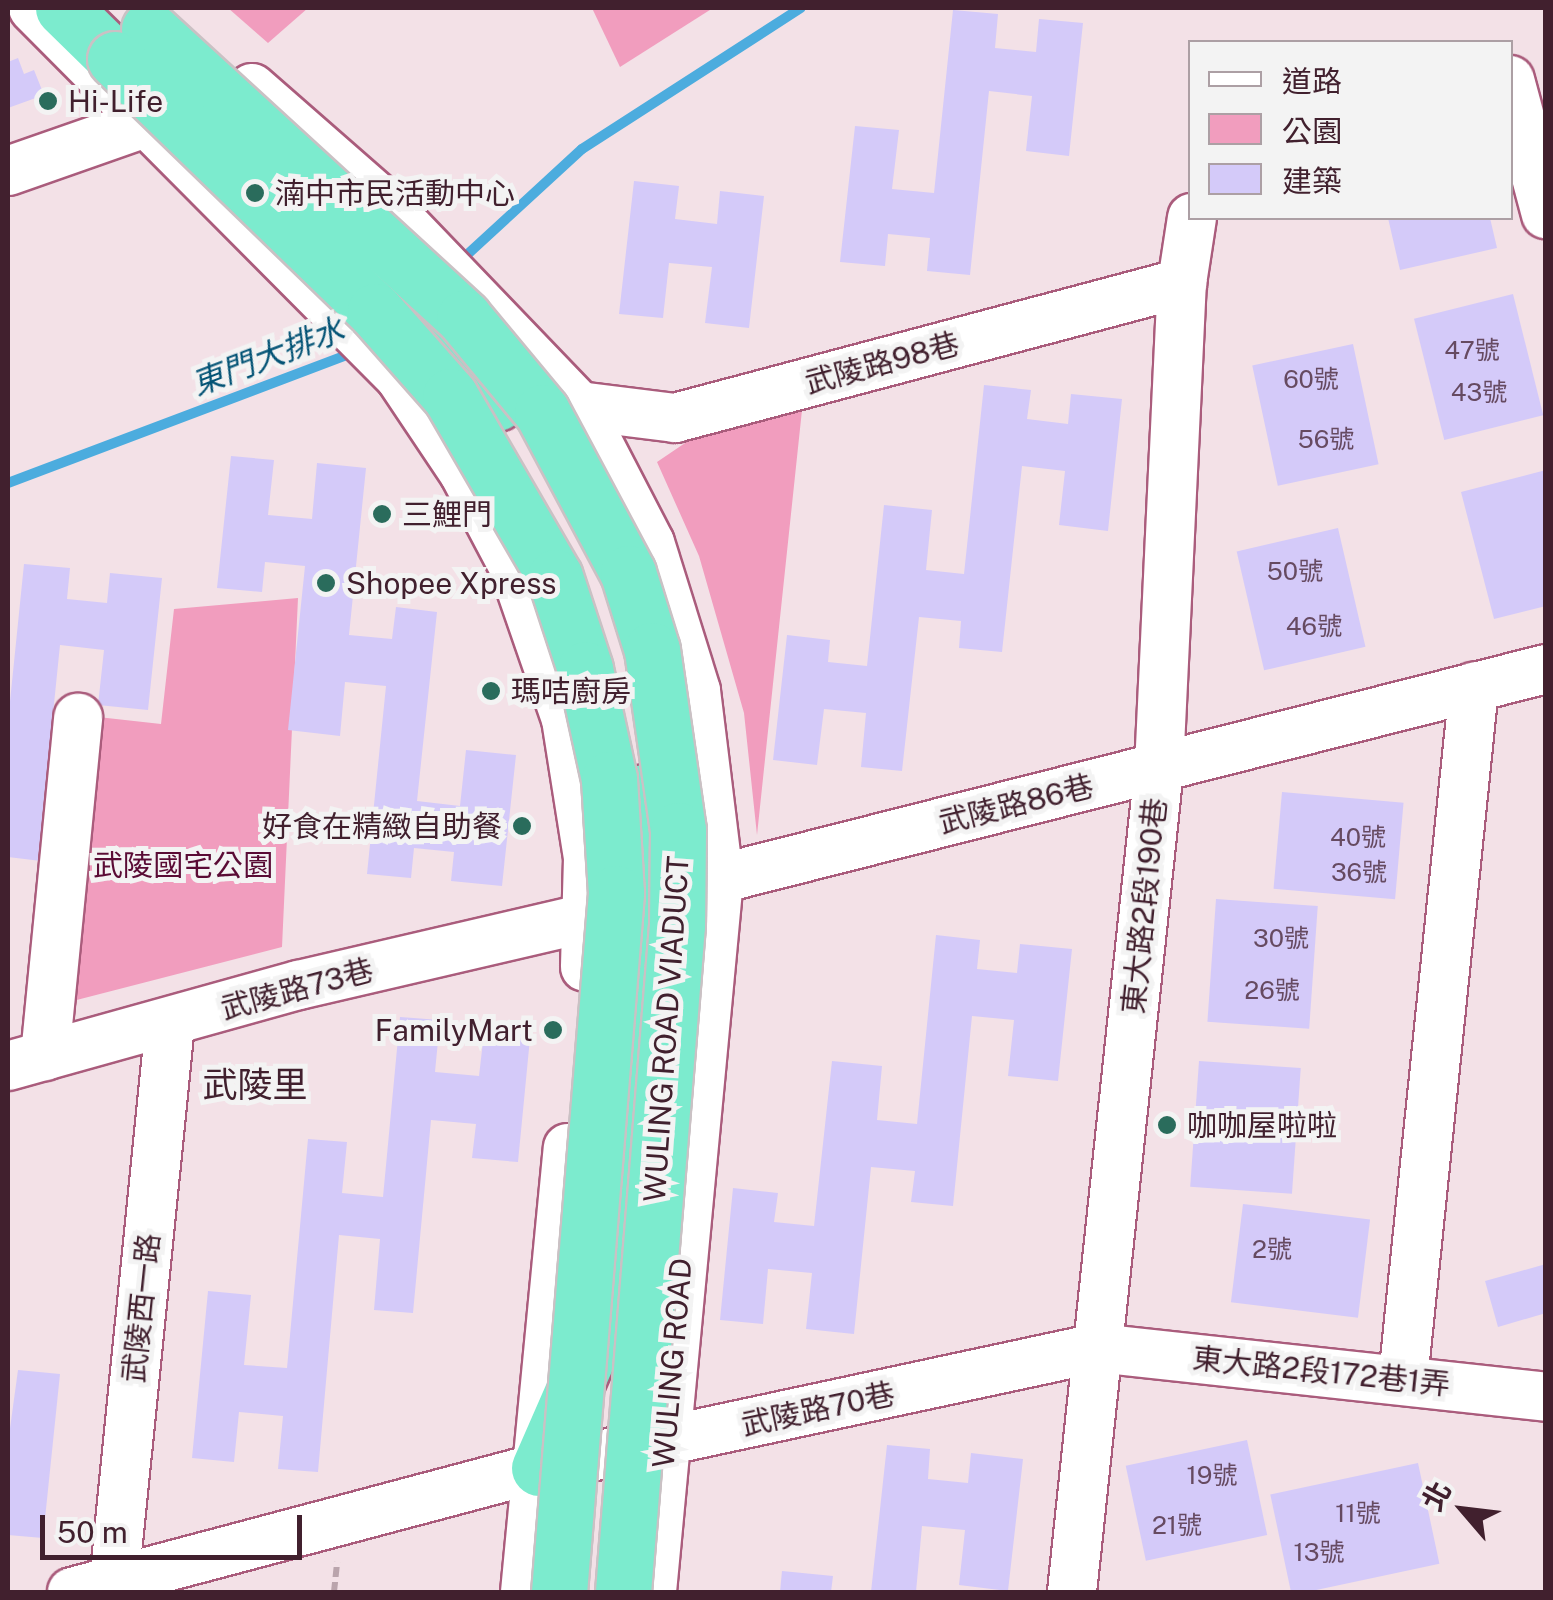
<!DOCTYPE html>
<meta charset="utf-8">
<style>
body{margin:0}
#map{position:relative;width:1553px;height:1600px;overflow:hidden;background:#f3e1e7;font-family:"Public Sans","Noto Sans TC",sans-serif}
div>[style]{position:absolute}
.green>*{inset:0;background:#f19dbe}
.stream>*{height:10px;margin:-5px;padding:0 5px;transform-origin:5px;border-radius:5px;background:#4cacde}
.building>*{inset:0;background:#d4caf9;transform-origin:0 0}
.path>*{height:6px;margin-top:-3px;transform-origin:0;background:repeating-linear-gradient(90deg,#baa4ac 0 10px,transparent 0 15px)}
.roads{filter:drop-shadow(2px 0 #aa5c7c) drop-shadow(-2px 0 #aa5c7c) drop-shadow(0 2px #aa5c7c) drop-shadow(0 -2px #aa5c7c)}
.minor>*{height:48px;margin:-24px;padding:0 24px;transform-origin:24px;border-radius:24px;background:#fff}
.highway>*{height:55px;margin:-27.5px;padding:0 27.5px;transform-origin:27.5px;border-radius:27.5px;background:#7cebce}
.bridges{filter:drop-shadow(2px 0 #cac1c4) drop-shadow(-2px 0 #cac1c4) drop-shadow(0 2px #cac1c4) drop-shadow(0 -2px #cac1c4)}
.highway-bridge>*{height:55px;margin:-27.5px;padding:0 27.5px;transform-origin:27.5px;border-radius:27.5px;background:#7cebce}
.dots>*{width:28px;height:28px;translate:-50% -50%;box-sizing:border-box;border:5px solid #f3f3f3;border-radius:50%}
span{translate:-50% -50%;white-space:nowrap;text-align:center;line-height:1.15;-webkit-text-stroke:10px #f3f3f3;paint-order:stroke}
.number-label{font-size:25px;color:#664a61}
.number-label span{-webkit-text-stroke-width:0}
.poi-label{font-size:30px;color:#41202e}
.left{translate:0 -50%;text-align:left}
.right{translate:-100% -50%;text-align:right}
.street-label{font-size:30px;color:#41202e}
.park-label{font-size:30px;color:#5a0b35}
.water-label{font-size:32px;color:#035375;font-style:italic}
.quarter-label{font-size:35px;color:#41202e}
.frame{position:absolute;inset:0;border:10px solid #41202e;pointer-events:none}
.legend{position:absolute;left:1188px;top:40px;width:325px;height:180px;box-sizing:border-box;background:#f3f3f3;border:2px solid #ac9fa4;margin:0;padding:12px 18px;list-style:none;font-size:30px;color:#41202e}
.legend li{display:flex;align-items:center;gap:20px;height:50px}
.legend b{width:50px;border:2px solid #ac9fa4}
.north{position:absolute;left:1413px;top:1460px;width:100px;height:100px;-webkit-text-stroke:8px #f3f3f3;paint-order:stroke;rotate:298deg;font-size:28px;font-weight:700;line-height:40px;text-align:center;color:#41202e}
.north::after{content:'';display:block;margin:auto;width:35px;height:45px;background:#41202e;clip-path:polygon(50% 0,100% 100%,50% 72%,0 100%)}
.scale{position:absolute;left:40px;top:1515px;width:262px;height:45px;box-sizing:border-box;border:5px solid #41202e;border-top:0;padding-left:12px;font-size:30px;line-height:35px;white-space:nowrap;color:#41202e;-webkit-text-stroke:8px #f3f3f3;paint-order:stroke}
</style>
<div id="map">
<div class="green">
<div style="clip-path:polygon(228px 8px,308px 8px,268px 43px)"></div>
<div style="clip-path:polygon(592px 8px,713px 8px,620px 67px)"></div>
<div style="clip-path:polygon(802px 410px,757px 835px,744px 713px,699px 556px,657px 462px,691px 439px)"></div>
<div style="clip-path:polygon(298px 598px,282px 947px,65px 1003px,98px 717px,161px 724px,174px 609px)"></div>
</div>
<div class="stream">
<div style="left:458px;top:263px;width:168px;rotate:-42.6deg"></div>
<div style="left:582px;top:149px;width:260px;rotate:-32.8deg"></div>
<div style="left:8px;top:483px;width:371px;rotate:-20.7deg"></div>
</div>
<div class="building">
<div style="clip-path:polygon(953px 10px,998px 14px,995px 48px,1036px 52px,1039px 19px,1083px 23px,1069px 156px,1026px 151px,1032px 96px,989px 91px,970px 275px,927px 271px,930px 238px,888px 234px,885px 266px,840px 262px,855px 126px,899px 130px,892px 189px,934px 193px)"></div>
<div style="clip-path:polygon(18px 58px,24px 74px,34px 70px,44px 95px,8px 108px,8px 62px)"></div>
<div style="clip-path:polygon(634px 181px,679px 186px,675px 219px,717px 224px,720px 191px,764px 196px,749px 328px,705px 323px,712px 267px,669px 263px,663px 318px,619px 314px)"></div>
<div style="clip-path:polygon(1388px 218px,1490px 218px,1497px 248px,1400px 270px)"></div>
<div style="left:1513px;top:294px;width:125px;height:102px;rotate:76deg"></div>
<div style="left:1353px;top:344px;width:123px;height:103px;rotate:78deg"></div>
<div style="clip-path:polygon(984px 385px,1031px 390px,1027px 419px,1068px 424px,1071px 394px,1122px 399px,1108px 531px,1059px 525px,1065px 471px,1022px 466px,1002px 652px,959px 648px,961px 621px,919px 617px,902px 771px,861px 767px,866px 713px,824px 709px,817px 765px,773px 760px,787px 635px,830px 640px,828px 662px,867px 666px,884px 505px,932px 510px,926px 570px,964px 574px)"></div>
<div style="clip-path:polygon(231px 456px,274px 460px,268px 515px,312px 519px,317px 463px,366px 468px,349px 635px,392px 639px,396px 607px,437px 612px,417px 801px,460px 806px,466px 750px,516px 755px,502px 886px,451px 881px,454px 852px,414px 848px,411px 878px,367px 874px,386px 686px,345px 682px,340px 736px,288px 730px,305px 566px,265px 562px,262px 592px,217px 588px)"></div>
<div style="clip-path:polygon(1546px 470px,1546px 606px,1494px 619px,1461px 492px)"></div>
<div style="left:1338px;top:528px;width:122px;height:104px;rotate:77deg"></div>
<div style="clip-path:polygon(24px 564px,70px 568px,67px 599px,107px 603px,110px 573px,162px 578px,148px 710px,98px 705px,104px 650px,60px 645px,49px 753px,59px 755px,41px 861px,8px 857px,8px 721px)"></div>
<div style="left:1282px;top:792px;width:122px;height:97px;rotate:5deg"></div>
<div style="left:1216px;top:899px;width:102px;height:123px;rotate:4deg"></div>
<div style="clip-path:polygon(936px 935px,980px 940px,977px 969px,1017px 973px,1020px 944px,1072px 949px,1058px 1081px,1008px 1076px,1014px 1020px,972px 1016px,953px 1206px,911px 1202px,915px 1171px,871px 1167px,854px 1334px,806px 1329px,812px 1273px,768px 1269px,763px 1324px,720px 1320px,733px 1188px,778px 1193px,774px 1222px,814px 1226px,832px 1061px,882px 1066px,877px 1120px,917px 1124px)"></div>
<div style="clip-path:polygon(400px 1017px,440px 1020px,435px 1072px,479px 1076px,485px 1024px,531px 1028px,518px 1162px,472px 1158px,476px 1124px,431px 1120px,413px 1313px,374px 1310px,380px 1239px,339px 1235px,318px 1472px,278px 1469px,283px 1416px,239px 1412px,234px 1462px,192px 1458px,208px 1291px,251px 1295px,244px 1365px,287px 1368px,308px 1139px,347px 1142px,342px 1193px,383px 1197px)"></div>
<div style="left:1199px;top:1061px;width:102px;height:126px;rotate:4deg"></div>
<div style="left:1243px;top:1204px;width:128px;height:99px;rotate:7deg"></div>
<div style="clip-path:polygon(1546px 1264px,1546px 1313px,1498px 1327px,1485px 1281px)"></div>
<div style="clip-path:polygon(18px 1370px,60px 1374px,43px 1538px,8px 1535px,8px 1443px)"></div>
<div style="left:1247px;top:1440px;width:97px;height:124px;rotate:78deg"></div>
<div style="clip-path:polygon(887px 1445px,930px 1449px,928px 1479px,968px 1483px,971px 1453px,1023px 1459px,1008px 1591px,959px 1585px,965px 1530px,922px 1526px,916px 1592px,871px 1592px)"></div>
<div style="left:1418px;top:1463px;width:103px;height:151px;rotate:78deg"></div>
<div style="clip-path:polygon(782px 1571px,833px 1576px,831px 1592px,780px 1592px)"></div>
</div>
<div class="path">
<div style="left:334px;top:1592px;width:30px;rotate:-84deg"></div>
</div>
<div class="roads">
<div class="minor">
<div style="left:33px;top:8px;width:519px;rotate:45.16deg"></div>
<div style="left:399px;top:376px;width:117px;rotate:56.2deg"></div>
<div style="left:464px;top:473px;width:105px;rotate:62.2deg"></div>
<div style="left:513px;top:566px;width:162px;rotate:70.9deg"></div>
<div style="left:566px;top:719px;width:141px;rotate:81deg"></div>
<div style="left:588px;top:858px;width:109px;rotate:91.6deg"></div>
<div style="left:1510px;top:80px;width:139px;rotate:75deg"></div>
<div style="left:252px;top:88px;width:181px;rotate:41.2deg"></div>
<div style="left:388px;top:207px;width:276px;rotate:46.2deg"></div>
<div style="left:579px;top:406px;width:154px;rotate:62.6deg"></div>
<div style="left:650px;top:543px;width:155px;rotate:72.7deg"></div>
<div style="left:696px;top:691px;width:189px;rotate:83deg"></div>
<div style="left:719px;top:879px;width:716px;rotate:95.37deg"></div>
<div style="left:8px;top:171px;width:142px;rotate:-19.3deg"></div>
<div style="left:142px;top:124px;width:27px;rotate:-33deg"></div>
<div style="left:557px;top:395px;width:25px;rotate:27deg"></div>
<div style="left:579px;top:406px;width:97px;rotate:7.1deg"></div>
<div style="left:675px;top:418px;width:525px;rotate:-14.91deg"></div>
<div style="left:719px;top:879px;width:853px;rotate:-14.25deg"></div>
<div style="left:45px;top:1056px;width:340px;rotate:-84.4deg"></div>
<div style="left:8px;top:1066px;width:302px;rotate:-15.6deg"></div>
<div style="left:299px;top:985px;width:297px;rotate:-13.1deg"></div>
<div style="left:1403px;top:1379px;width:696px;rotate:-84.14deg"></div>
<div style="left:72px;top:1592px;width:483px;rotate:-14.9deg"></div>
<div style="left:539px;top:1468px;width:571px;rotate:-12.14deg"></div>
<div style="left:1097px;top:1348px;width:452px;rotate:6.2deg"></div>
<div style="left:113px;top:1592px;width:571px;rotate:-84.27deg"></div>
<div style="left:525px;top:1592px;width:446px;rotate:-84.5deg"></div>
<div style="left:1072px;top:1592px;width:829px;rotate:-83.97deg"></div>
<div style="left:1159px;top:768px;width:486px;rotate:-87.3deg"></div>
<div style="left:1182px;top:283px;width:66px;rotate:-81.3deg"></div>
</div>
<div class="highway">
<div style="left:63px;top:8px;width:73px;rotate:44.4deg"></div>
<div style="left:340px;top:240px;width:158px;rotate:43.7deg"></div>
<div style="left:454px;top:349px;width:69px;rotate:51.5deg"></div>
<div style="left:539px;top:1468px;width:184px;rotate:-66.4deg"></div>
<div style="left:613px;top:1299px;width:392px;rotate:-84.9deg"></div>
<div style="left:648px;top:909px;width:117px;rotate:-92deg"></div>
</div>
</div>
<div class="bridges">
<div class="highway-bridge">
<div style="left:149px;top:29px;width:427px;rotate:42.5deg"></div>
<div style="left:464px;top:318px;width:122px;rotate:50.3deg"></div>
<div style="left:542px;top:412px;width:183px;rotate:61.9deg"></div>
<div style="left:628px;top:573px;width:81px;rotate:72.7deg"></div>
<div style="left:652px;top:650px;width:182px;rotate:81.8deg"></div>
<div style="left:678px;top:830px;width:95px;rotate:90.6deg"></div>
<div style="left:677px;top:925px;width:669px;rotate:94.63deg"></div>
<div style="left:115px;top:59px;width:362px;rotate:44.1deg"></div>
<div style="left:375px;top:311px;width:113px;rotate:48.6deg"></div>
<div style="left:450px;top:396px;width:209px;rotate:59.9deg"></div>
<div style="left:555px;top:577px;width:97px;rotate:71.9deg"></div>
<div style="left:585px;top:669px;width:113px;rotate:77.7deg"></div>
<div style="left:609px;top:779px;width:114px;rotate:86.5deg"></div>
<div style="left:616px;top:893px;width:701px;rotate:94.66deg"></div>
</div>
</div>
<div class="dots">
<div style="left:48px;top:101px;background:#2a6c5c"></div>
<div style="left:255px;top:193px;background:#2a6c5c"></div>
<div style="left:382px;top:514px;background:#2a6c5c"></div>
<div style="left:326px;top:583px;background:#2a6c5c"></div>
<div style="left:491px;top:691px;background:#2a6c5c"></div>
<div style="left:522px;top:826px;background:#2a6c5c"></div>
<div style="left:553px;top:1030px;background:#2a6c5c"></div>
<div style="left:1167px;top:1125px;background:#2a6c5c"></div>
</div>
<div class="number-label">
<span style="left:1472px;top:350px">47號</span>
<span style="left:1311px;top:379px">60號</span>
<span style="left:1479px;top:392px">43號</span>
<span style="left:1326px;top:439px">56號</span>
<span style="left:1295px;top:571px">50號</span>
<span style="left:1314px;top:626px">46號</span>
<span style="left:1358px;top:837px">40號</span>
<span style="left:1359px;top:872px">36號</span>
<span style="left:1281px;top:938px">30號</span>
<span style="left:1272px;top:990px">26號</span>
<span style="left:1272px;top:1249px">2號</span>
<span style="left:1212px;top:1475px">19號</span>
<span style="left:1358px;top:1513px">11號</span>
<span style="left:1177px;top:1525px">21號</span>
<span style="left:1319px;top:1552px">13號</span>
</div>
<div class="poi-label">
<span class="left" style="left:68px;top:101px">Hi-Life</span>
<span class="left" style="left:275px;top:193px">湳中市民活動中心</span>
<span class="left" style="left:402px;top:514px">三鯉門</span>
<span class="left" style="left:346px;top:583px">Shopee Xpress</span>
<span class="left" style="left:511px;top:691px">瑪咭廚房</span>
<span class="right" style="left:502px;top:826px">好食在精緻自助餐</span>
<span class="right" style="left:533px;top:1030px">FamilyMart</span>
<span class="left" style="left:1187px;top:1125px">咖咖屋啦啦</span>
</div>
<div class="street-label">
<span style="left:882px;top:363px;rotate:-15deg">武陵路98巷</span>
<span style="left:1016px;top:804px;rotate:-14deg">武陵路86巷</span>
<span style="left:1144px;top:906px;rotate:-84deg">東大路2段190巷</span>
<span style="left:297px;top:989px;rotate:-15deg">武陵路73巷</span>
<span style="left:666px;top:1029px;rotate:-86deg">WULING ROAD VIADUCT</span>
<span style="left:141px;top:1308px;rotate:-84deg">武陵西一路</span>
<span style="left:672px;top:1363px;rotate:-85deg">WULING ROAD</span>
<span style="left:1321px;top:1371px;rotate:6deg">東大路2段172巷1弄</span>
<span style="left:818px;top:1409px;rotate:-12deg">武陵路70巷</span>
</div>
<div class="park-label">
<span style="left:183px;top:865px">武陵國宅公園</span>
</div>
<div class="water-label">
<span style="left:268px;top:357px;rotate:-21deg">東門大排水</span>
</div>
<div class="quarter-label">
<span style="left:255px;top:1085px">武陵里</span>
</div>
<div class="frame"></div>
<ul class="legend">
<li><b style="height:12px;background:#fff"></b>道路</li>
<li><b style="height:28px;background:#f19dbe"></b>公園</li>
<li><b style="height:28px;background:#d4caf9"></b>建築</li>
</ul>
<div class="north">北</div>
<div class="scale">50 m</div>
</div>
